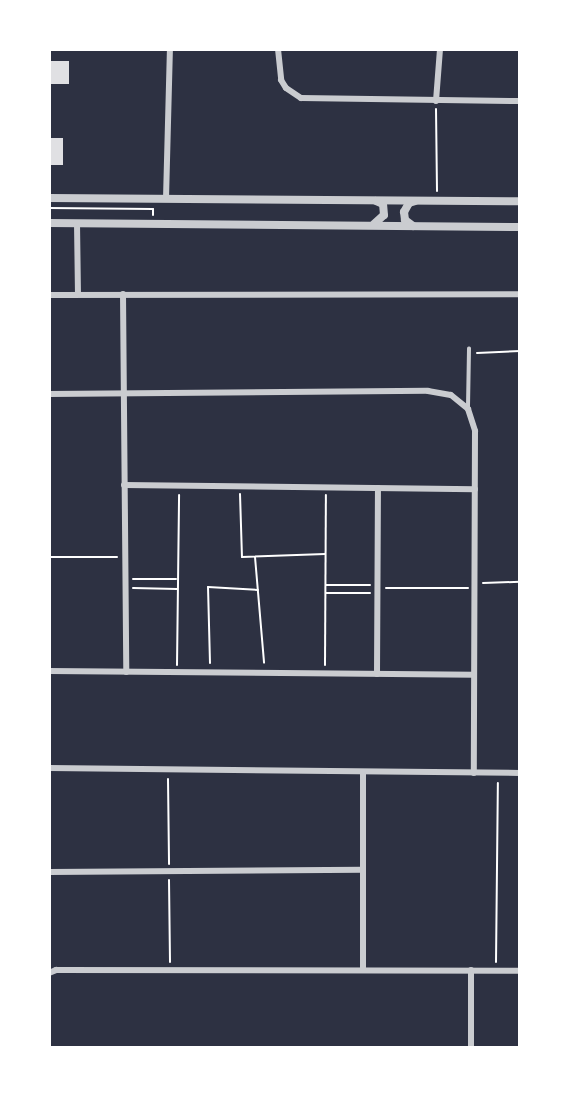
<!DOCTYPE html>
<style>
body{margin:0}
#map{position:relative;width:569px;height:1097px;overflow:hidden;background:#2d3142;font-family:"Archivo Narrow",sans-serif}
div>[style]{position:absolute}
.building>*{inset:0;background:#e0e0e3;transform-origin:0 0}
.path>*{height:2px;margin:-1px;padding:0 1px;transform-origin:1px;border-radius:1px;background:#fff}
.service>*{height:3.5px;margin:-1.75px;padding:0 1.75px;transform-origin:1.75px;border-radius:1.75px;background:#caccd0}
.minor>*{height:6px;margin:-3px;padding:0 3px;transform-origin:3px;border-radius:3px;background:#caccd0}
.tertiary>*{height:8px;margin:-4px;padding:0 4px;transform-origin:4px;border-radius:4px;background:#caccd0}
span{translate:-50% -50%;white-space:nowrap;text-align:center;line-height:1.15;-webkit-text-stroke:5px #fff;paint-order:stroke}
.frame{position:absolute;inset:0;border:51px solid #fff;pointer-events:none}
</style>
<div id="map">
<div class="building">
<div style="left:49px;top:61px;width:20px;height:23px"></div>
<div style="left:49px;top:138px;width:14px;height:27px"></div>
</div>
<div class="path">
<div style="left:436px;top:109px;width:82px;rotate:89.3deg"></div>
<div style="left:49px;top:208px;width:104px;rotate:0.6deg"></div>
<div style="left:153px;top:209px;width:6px;rotate:90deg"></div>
<div style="left:477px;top:353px;width:43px;rotate:-2.7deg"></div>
<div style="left:240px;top:494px;width:63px;rotate:88.2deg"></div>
<div style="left:242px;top:557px;width:83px;rotate:-2.1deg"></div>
<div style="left:49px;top:557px;width:68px"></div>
<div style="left:255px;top:557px;width:106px;rotate:85.1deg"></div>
<div style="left:133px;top:579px;width:43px"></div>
<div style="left:483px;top:583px;width:37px;rotate:-2deg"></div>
<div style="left:326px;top:585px;width:44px"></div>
<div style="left:133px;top:588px;width:44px;rotate:1.3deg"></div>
<div style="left:386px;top:588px;width:82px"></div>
<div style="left:326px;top:593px;width:44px"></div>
<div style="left:210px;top:663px;width:76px;rotate:-91.5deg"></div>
<div style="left:208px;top:587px;width:50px;rotate:3.4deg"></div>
<div style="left:177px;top:665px;width:170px;rotate:-89.3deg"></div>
<div style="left:325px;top:665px;width:170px;rotate:-89.7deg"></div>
<div style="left:168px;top:779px;width:85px;rotate:89.3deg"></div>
<div style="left:169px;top:880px;width:82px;rotate:89.3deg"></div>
<div style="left:496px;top:962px;width:179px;rotate:-89.4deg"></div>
</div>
<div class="service">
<div style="left:468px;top:407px;width:58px;rotate:-89deg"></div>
</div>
<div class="minor">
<div style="left:278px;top:49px;width:31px;rotate:84deg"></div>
<div style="left:281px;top:80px;width:9px;rotate:58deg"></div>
<div style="left:286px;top:88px;width:18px;rotate:34deg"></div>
<div style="left:301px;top:98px;width:219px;rotate:0.8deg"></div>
<div style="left:436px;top:101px;width:52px;rotate:-85.6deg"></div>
<div style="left:166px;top:199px;width:150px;rotate:-88.5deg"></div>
<div style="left:77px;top:223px;width:71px;rotate:89.2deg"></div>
<div style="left:123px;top:294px;width:378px;rotate:89.5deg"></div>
<div style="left:49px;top:295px;width:471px;rotate:-0.1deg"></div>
<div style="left:49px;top:394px;width:379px;rotate:-0.5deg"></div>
<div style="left:428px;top:391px;width:23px;rotate:10deg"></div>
<div style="left:451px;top:395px;width:22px;rotate:39deg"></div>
<div style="left:468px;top:409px;width:23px;rotate:72deg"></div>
<div style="left:475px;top:431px;width:342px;rotate:90.2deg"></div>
<div style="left:124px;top:485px;width:351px;rotate:0.7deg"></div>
<div style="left:49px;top:671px;width:425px;rotate:0.5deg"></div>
<div style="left:377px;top:674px;width:186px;rotate:-89.7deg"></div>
<div style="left:49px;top:768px;width:471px;rotate:0.6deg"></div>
<div style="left:49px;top:872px;width:314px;rotate:-0.4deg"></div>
<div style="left:363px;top:970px;width:198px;rotate:-90deg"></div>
<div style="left:49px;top:973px;width:8px;rotate:-23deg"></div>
<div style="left:56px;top:970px;width:464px;rotate:0.1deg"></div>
<div style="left:471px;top:1048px;width:78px;rotate:-90deg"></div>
</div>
<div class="tertiary">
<div style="left:49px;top:198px;width:471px;rotate:0.4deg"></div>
<div style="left:49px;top:223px;width:471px;rotate:0.5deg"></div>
<div style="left:374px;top:224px;width:13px;rotate:-42deg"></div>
<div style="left:384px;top:215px;width:11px;rotate:-95deg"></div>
<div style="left:383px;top:204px;width:8px;rotate:-157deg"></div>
<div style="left:413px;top:226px;width:10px;rotate:-143deg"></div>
<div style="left:405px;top:220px;width:8px;rotate:-97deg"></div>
<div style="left:404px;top:212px;width:10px;rotate:-61deg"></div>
<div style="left:409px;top:203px;width:6px;rotate:-18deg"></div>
</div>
<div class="frame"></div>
</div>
